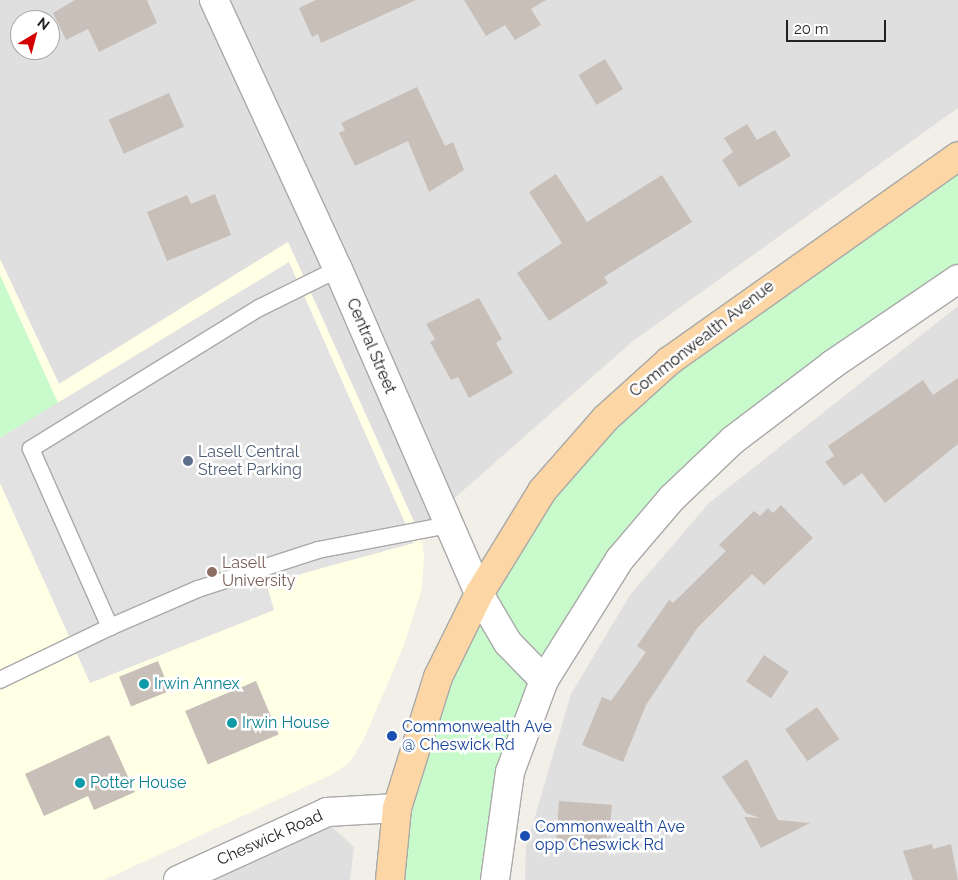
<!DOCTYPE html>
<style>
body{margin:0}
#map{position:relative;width:958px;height:880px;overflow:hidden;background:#f2efe9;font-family:Raleway,sans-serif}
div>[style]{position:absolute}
.residential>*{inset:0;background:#e0dfdf}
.education>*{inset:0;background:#ffffe5}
.park>*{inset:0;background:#c8facc}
.parking>*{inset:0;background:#e2e2e2}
.building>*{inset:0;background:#c7bfb8;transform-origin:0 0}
.roads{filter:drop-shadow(1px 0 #a9a9a9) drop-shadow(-1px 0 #a9a9a9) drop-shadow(0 1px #a9a9a9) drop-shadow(0 -1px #a9a9a9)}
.service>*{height:16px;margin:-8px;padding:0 8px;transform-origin:8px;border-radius:8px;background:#fff}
.minor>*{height:28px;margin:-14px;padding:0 14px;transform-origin:14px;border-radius:14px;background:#fff}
.primary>*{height:28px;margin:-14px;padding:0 14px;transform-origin:14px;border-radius:14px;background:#fcd6a4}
.dots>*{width:14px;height:14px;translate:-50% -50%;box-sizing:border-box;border:2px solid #fff;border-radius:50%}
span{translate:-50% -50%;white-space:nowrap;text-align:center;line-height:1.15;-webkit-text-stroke:5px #fff;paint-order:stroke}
.street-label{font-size:16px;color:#222}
.service-label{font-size:16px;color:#4e5e75}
.left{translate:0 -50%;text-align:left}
.education-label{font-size:16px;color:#785e54}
.culture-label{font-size:16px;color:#0d838f}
.transit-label{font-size:16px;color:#164399}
.north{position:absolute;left:10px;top:10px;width:50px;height:50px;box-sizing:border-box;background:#fff;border:1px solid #a7a7a7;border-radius:50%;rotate:37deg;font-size:14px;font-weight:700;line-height:20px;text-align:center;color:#222}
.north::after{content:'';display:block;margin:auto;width:18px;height:22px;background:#d40000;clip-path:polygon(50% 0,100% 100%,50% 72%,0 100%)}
.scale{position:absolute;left:786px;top:20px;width:100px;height:22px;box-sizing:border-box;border:2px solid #222;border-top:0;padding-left:6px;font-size:15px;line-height:18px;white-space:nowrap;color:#222;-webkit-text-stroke:4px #fff;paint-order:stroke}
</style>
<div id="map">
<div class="residential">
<div style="clip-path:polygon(evenodd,0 0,958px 0,958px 108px,633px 341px,418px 530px,288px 242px,59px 384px,0 259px,0 0,20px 20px,50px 20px,50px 50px,20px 50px,20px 20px)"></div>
<div style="clip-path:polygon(958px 306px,958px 880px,525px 880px,526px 847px,571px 694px,630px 595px,709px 503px)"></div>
<div style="clip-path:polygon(319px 815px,354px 847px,350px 880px,178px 880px)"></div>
</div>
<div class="education">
<div style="clip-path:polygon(288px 242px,422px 540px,424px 555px,422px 588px,404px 645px,363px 741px,349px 763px,333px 774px,104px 880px,0 880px,0 259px,59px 384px)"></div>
</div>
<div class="park">
<div style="clip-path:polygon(958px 156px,958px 279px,672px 498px,544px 680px,495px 880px,390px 880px,425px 713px,572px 453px)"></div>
<div style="clip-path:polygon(0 275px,58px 403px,0 438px)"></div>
</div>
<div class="parking">
<div style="clip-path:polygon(289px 262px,414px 543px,304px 573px,268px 589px,274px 610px,90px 683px,0 483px,0 438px)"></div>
</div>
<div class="building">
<div style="clip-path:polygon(75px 0,147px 0,157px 23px,99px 52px,88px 29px,66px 40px,53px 13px)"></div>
<div style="clip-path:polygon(316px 0,416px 0,321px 43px,318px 34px,312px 37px,299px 8px)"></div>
<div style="clip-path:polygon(464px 0,546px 0,531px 9px,541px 25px,515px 40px,505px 25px,486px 36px)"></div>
<div style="left:605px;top:59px;width:35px;height:31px;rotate:59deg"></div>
<div style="clip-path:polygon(417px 87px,445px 146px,453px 142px,464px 170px,429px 192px,408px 141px,355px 166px,339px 133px,345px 130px,341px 123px)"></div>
<div style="left:169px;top:93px;width:37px;height:66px;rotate:66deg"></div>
<div style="clip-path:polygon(747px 124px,757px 140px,775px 130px,791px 156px,739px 187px,722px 160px,733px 152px,724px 138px)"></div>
<div style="clip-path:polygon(556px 174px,587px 222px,662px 175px,692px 222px,604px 277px,608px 283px,549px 321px,517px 273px,562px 243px,529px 192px)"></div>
<div style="clip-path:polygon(215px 194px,231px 235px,167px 261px,147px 212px,187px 195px,191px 204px)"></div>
<div style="clip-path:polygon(479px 298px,502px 339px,496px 343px,513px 373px,469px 398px,458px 377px,451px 380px,430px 342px,435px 339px,426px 324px)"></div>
<div style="clip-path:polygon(958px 378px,958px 444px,885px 503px,862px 473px,844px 486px,825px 462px,834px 456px,828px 446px,923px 380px,933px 395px)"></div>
<div style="clip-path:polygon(781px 505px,813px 538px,764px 585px,752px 574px,698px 627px,646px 705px,623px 762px,582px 745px,602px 697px,611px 701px,646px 652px,637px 646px,669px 600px,673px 603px,726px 551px,719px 545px,754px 511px,760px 516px,768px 508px,773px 513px)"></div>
<div style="left:764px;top:655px;width:30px;height:32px;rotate:34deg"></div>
<div style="left:158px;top:661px;width:32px;height:42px;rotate:68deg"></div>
<div style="left:256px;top:681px;width:58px;height:77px;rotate:67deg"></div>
<div style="left:817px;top:707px;width:39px;height:39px;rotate:55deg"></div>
<div style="clip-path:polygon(109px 735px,135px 792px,94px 810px,88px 796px,44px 816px,25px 774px)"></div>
<div style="clip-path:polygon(747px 759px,778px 820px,810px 823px,761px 848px,744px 817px,760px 818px,746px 813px,722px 777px)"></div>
<div style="left:559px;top:801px;width:53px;height:43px;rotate:4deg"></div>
<div style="clip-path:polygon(932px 844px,933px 849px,951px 844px,958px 880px,913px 880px,903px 851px)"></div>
</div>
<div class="roads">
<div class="service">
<div style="left:338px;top:269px;width:88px;rotate:153.7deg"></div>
<div style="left:259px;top:308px;width:268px;rotate:148.3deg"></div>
<div style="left:31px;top:449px;width:195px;rotate:66.1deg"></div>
<div style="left:110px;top:627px;width:96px;rotate:-23.4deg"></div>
<div style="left:198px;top:589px;width:126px;rotate:-18deg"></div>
<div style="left:318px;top:550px;width:132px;rotate:-10.9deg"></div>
<div style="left:0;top:680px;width:122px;rotate:-25.7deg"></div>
</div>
<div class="minor">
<div style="left:214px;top:0;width:296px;rotate:65.3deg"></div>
<div style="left:338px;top:269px;width:354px;rotate:66.5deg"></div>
<div style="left:479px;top:594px;width:57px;rotate:59.4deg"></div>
<div style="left:508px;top:643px;width:52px;rotate:45.8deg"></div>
<div style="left:178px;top:880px;width:164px;rotate:-24.5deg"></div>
<div style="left:327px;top:812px;width:70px;rotate:-3.3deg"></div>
<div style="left:495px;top:880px;width:109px;rotate:-82.1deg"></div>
<div style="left:510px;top:772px;width:98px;rotate:-69.7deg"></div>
<div style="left:544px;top:680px;width:143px;rotate:-57.9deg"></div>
<div style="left:620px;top:559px;width:80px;rotate:-49.6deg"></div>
<div style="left:672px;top:498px;width:84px;rotate:-43.6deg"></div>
<div style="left:733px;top:440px;width:126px;rotate:-37.2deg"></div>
<div style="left:833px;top:364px;width:151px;rotate:-34.2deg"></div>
</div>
<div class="primary">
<div style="left:390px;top:880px;width:72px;rotate:-84.4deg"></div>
<div style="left:397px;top:808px;width:137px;rotate:-72.6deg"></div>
<div style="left:438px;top:677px;width:93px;rotate:-63.7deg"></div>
<div style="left:479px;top:594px;width:121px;rotate:-58.5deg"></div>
<div style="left:542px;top:491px;width:97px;rotate:-48.8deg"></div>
<div style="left:606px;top:418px;width:85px;rotate:-42.1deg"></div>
<div style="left:669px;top:361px;width:354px;rotate:-35.3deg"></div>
</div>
</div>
<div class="dots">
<div style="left:188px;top:461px;background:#5c6f8a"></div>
<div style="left:212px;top:572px;background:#8d6e63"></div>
<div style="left:144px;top:684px;background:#0f9aa8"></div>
<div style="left:232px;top:723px;background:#0f9aa8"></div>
<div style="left:392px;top:736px;background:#1a4fb4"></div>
<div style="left:80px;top:783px;background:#0f9aa8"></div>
<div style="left:525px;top:836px;background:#1a4fb4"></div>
</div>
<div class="street-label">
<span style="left:702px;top:339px;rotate:-38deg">Commonwealth Avenue</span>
<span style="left:371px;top:346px;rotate:67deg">Central Street</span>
<span style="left:270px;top:838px;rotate:-24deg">Cheswick Road</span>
</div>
<div class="service-label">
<span class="left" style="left:198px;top:461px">Lasell Central<br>Street Parking</span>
</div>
<div class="education-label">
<span class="left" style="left:222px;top:572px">Lasell<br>University</span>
</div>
<div class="culture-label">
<span class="left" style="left:154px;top:684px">Irwin Annex</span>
<span class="left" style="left:242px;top:723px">Irwin House</span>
<span class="left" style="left:90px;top:783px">Potter House</span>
</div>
<div class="transit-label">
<span class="left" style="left:402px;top:736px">Commonwealth Ave<br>@ Cheswick Rd</span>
<span class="left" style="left:535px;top:836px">Commonwealth Ave<br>opp Cheswick Rd</span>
</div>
<div class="north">N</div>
<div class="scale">20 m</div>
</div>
